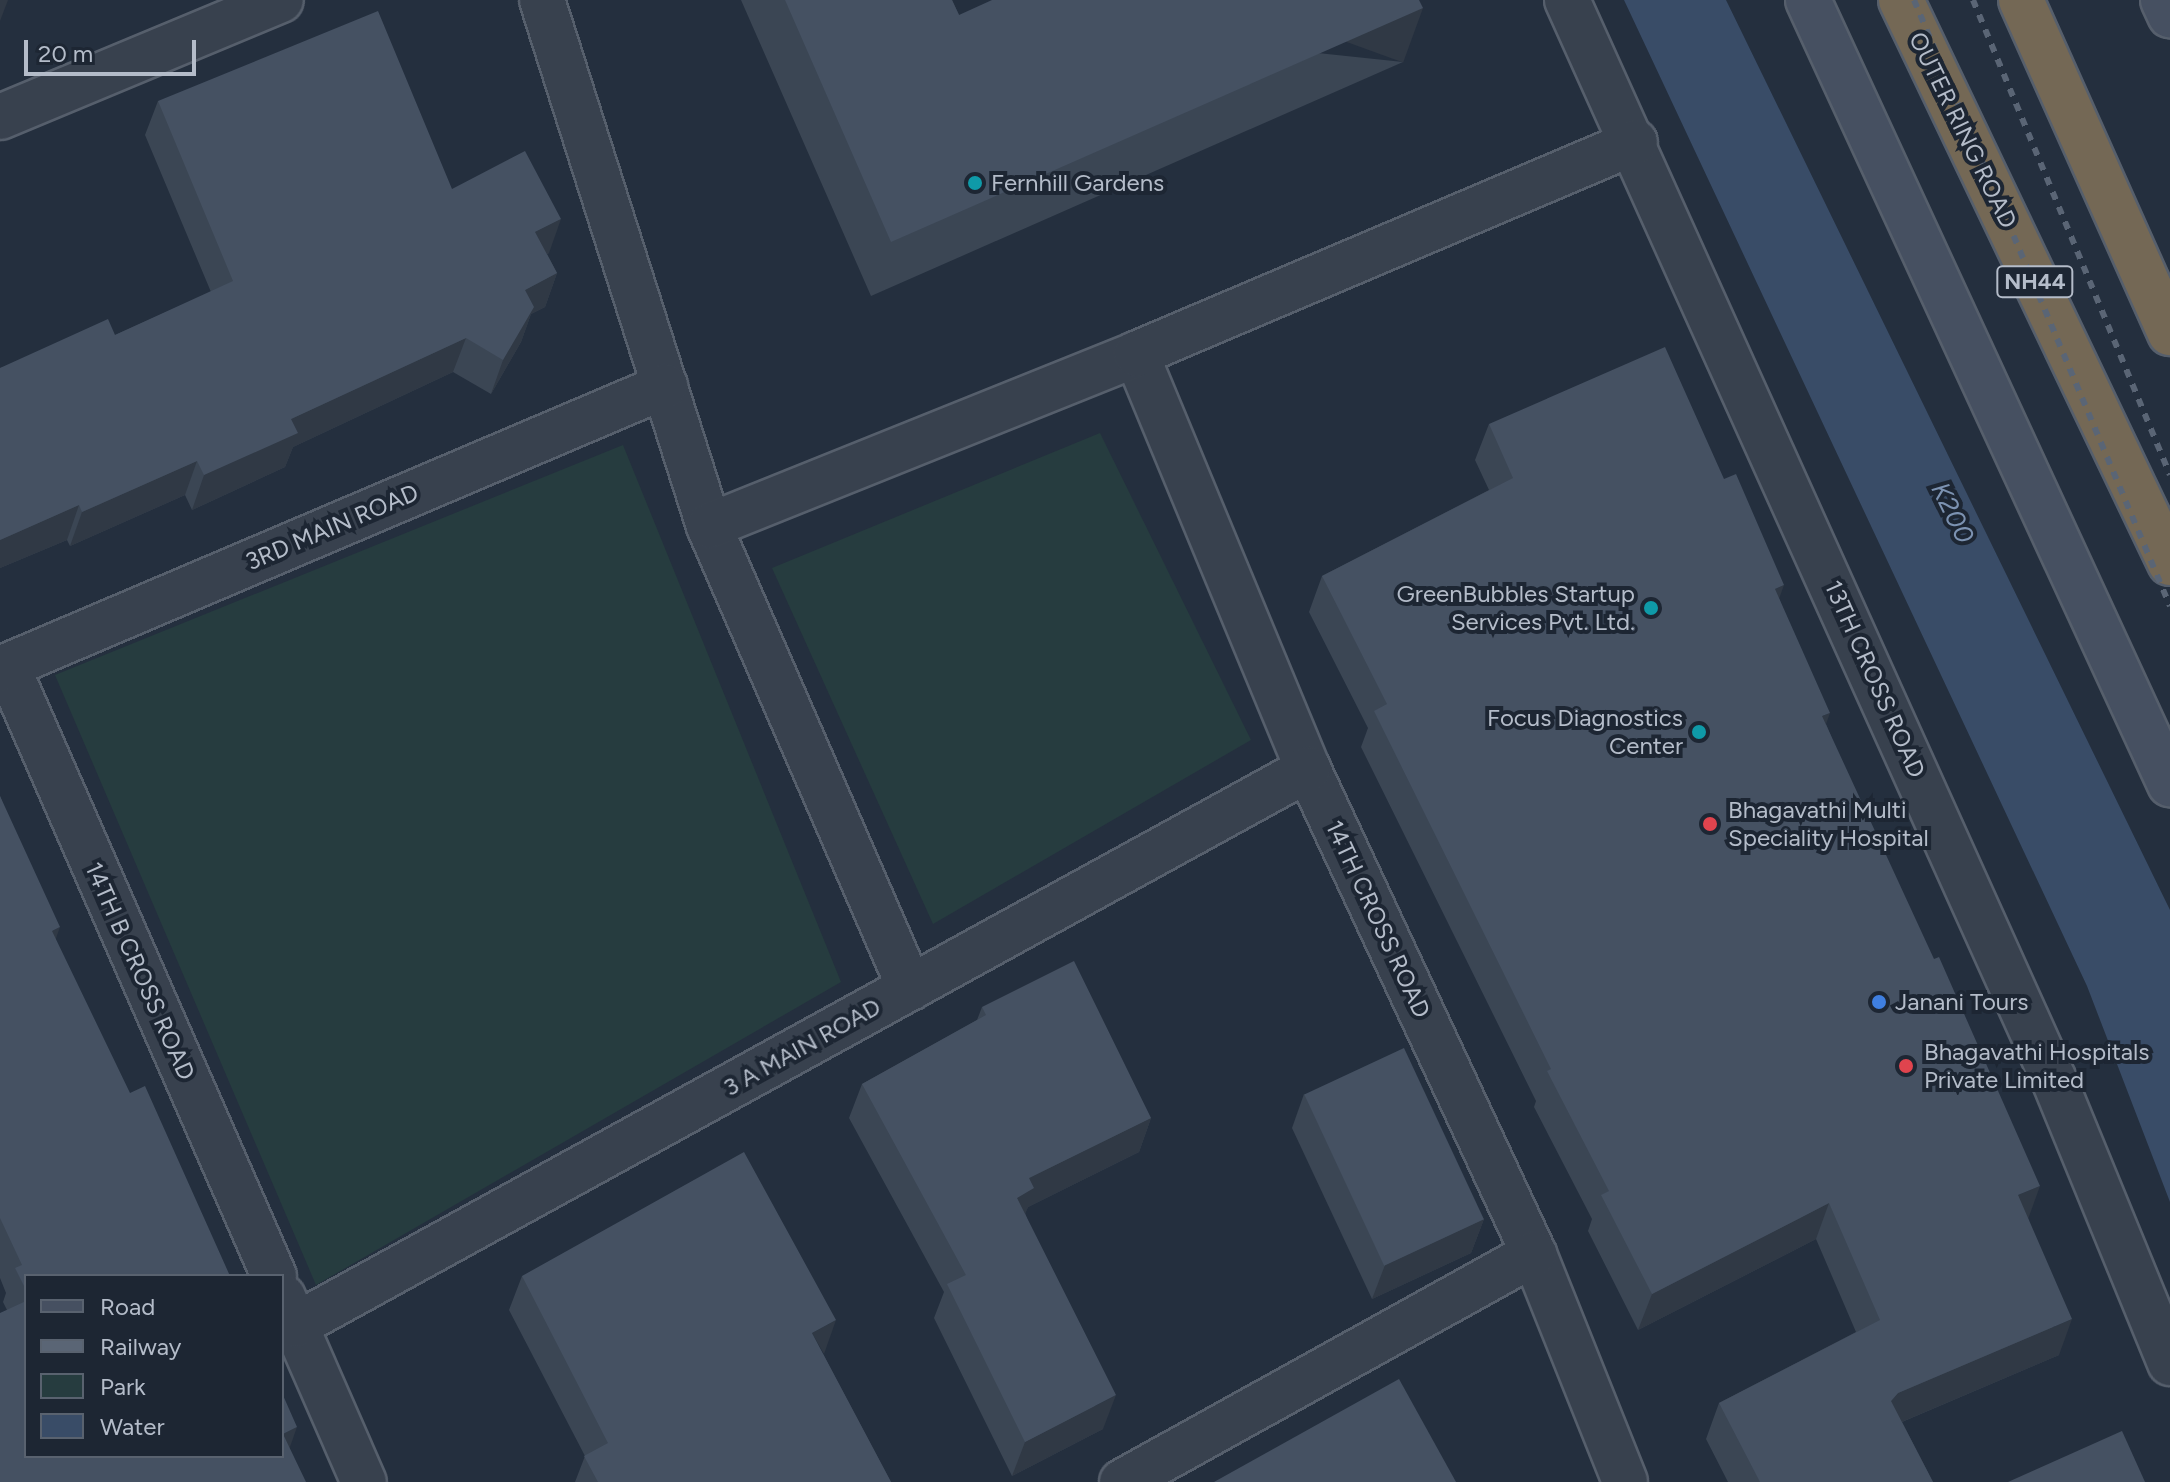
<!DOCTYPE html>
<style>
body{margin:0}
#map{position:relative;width:2170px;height:1482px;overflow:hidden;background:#242f3e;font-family:Figtree,sans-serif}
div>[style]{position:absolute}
.green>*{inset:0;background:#263c3f}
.water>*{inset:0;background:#394c67}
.roads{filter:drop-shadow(2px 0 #565f6c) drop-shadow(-2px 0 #565f6c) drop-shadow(0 2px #565f6c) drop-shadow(0 -2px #565f6c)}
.street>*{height:44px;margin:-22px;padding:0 22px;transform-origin:22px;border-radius:22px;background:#38414e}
.secondary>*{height:44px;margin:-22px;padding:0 22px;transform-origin:22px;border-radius:22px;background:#465061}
.highway>*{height:44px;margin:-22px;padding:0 22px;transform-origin:22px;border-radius:22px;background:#746855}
.rail>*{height:6px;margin-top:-3px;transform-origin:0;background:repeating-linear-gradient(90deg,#5a6575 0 8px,transparent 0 16px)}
.wall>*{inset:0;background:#3b4654}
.shaded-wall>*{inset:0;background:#303945;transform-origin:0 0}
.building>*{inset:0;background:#455162;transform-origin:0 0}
.dots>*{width:22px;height:22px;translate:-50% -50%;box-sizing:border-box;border:4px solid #1d2633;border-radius:50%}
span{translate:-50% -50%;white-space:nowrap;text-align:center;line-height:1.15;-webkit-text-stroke:8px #1d2633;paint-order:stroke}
.shield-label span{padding:2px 6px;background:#1d2633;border:2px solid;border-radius:6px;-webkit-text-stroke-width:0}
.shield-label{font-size:22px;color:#b4bcc9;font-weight:700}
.street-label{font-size:24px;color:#b4bcc9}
.poi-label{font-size:24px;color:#b4bcc9}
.left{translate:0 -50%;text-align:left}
.right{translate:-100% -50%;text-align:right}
.water-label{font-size:26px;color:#7c92b1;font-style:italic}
.legend{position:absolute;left:24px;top:1274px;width:260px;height:184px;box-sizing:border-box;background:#1d2633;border:2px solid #59626f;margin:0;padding:10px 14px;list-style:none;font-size:24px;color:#b4bcc9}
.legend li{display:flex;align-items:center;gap:16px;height:40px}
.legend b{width:40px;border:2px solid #59626f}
.scale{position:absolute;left:24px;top:40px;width:172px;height:36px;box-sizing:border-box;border:4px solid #b4bcc9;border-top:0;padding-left:10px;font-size:24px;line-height:28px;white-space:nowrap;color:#b4bcc9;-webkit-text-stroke:6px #1d2633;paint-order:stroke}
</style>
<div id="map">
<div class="green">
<div style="clip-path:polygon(1100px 433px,1251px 740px,933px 924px,772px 568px)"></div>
<div style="clip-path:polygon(623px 445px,841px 982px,316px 1285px,55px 675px)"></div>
</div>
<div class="water">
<div style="clip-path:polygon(1624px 0,1726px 0,2170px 910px,2170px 1202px,2087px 986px)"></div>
</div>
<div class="roads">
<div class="street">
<div style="left:542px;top:0;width:552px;rotate:72.39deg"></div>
<div style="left:709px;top:526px;width:504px;rotate:66.49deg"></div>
<div style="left:1567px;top:0;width:1185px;rotate:65.73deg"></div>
<div style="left:2054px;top:1080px;width:306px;rotate:67.7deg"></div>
<div style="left:0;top:117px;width:304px;rotate:-22.6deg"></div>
<div style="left:1136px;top:354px;width:449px;rotate:67.5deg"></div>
<div style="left:1308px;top:769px;width:535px;rotate:65.02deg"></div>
<div style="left:1534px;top:1254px;width:245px;rotate:68.2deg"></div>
<div style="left:709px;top:526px;width:460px;rotate:-21.9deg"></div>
<div style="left:1136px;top:354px;width:542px;rotate:-23.02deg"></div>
<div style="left:7px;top:666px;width:666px;rotate:66.36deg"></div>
<div style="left:0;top:669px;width:723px;rotate:-23.05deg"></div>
<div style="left:283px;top:1297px;width:202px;rotate:66.4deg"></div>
<div style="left:296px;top:1325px;width:1155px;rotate:-28.78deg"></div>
<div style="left:1122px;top:1482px;width:471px;rotate:-29deg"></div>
</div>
<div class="secondary">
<div style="left:1808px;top:0;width:864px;rotate:65.22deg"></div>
<div style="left:2163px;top:0;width:17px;rotate:65deg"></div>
</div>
<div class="highway">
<div style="left:1901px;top:0;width:624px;rotate:64.46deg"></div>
<div style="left:2021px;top:0;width:365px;rotate:65.9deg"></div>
</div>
</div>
<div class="rail">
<div style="left:1914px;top:0;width:658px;rotate:67.1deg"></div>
<div style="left:1973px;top:0;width:514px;rotate:67.47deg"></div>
</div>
<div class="wall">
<div style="clip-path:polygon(741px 0,952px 0,959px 15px,1403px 62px,871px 296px)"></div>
<div style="clip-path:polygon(158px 101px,452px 189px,549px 253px,547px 254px,557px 273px,545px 307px,531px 314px,521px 342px,491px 394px,453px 372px,293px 447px,285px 467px,192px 510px,185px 495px,70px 546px,67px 540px,0 568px,0 368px,115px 335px,211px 292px,145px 135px)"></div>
<div style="clip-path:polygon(1489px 424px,1724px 479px,1779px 598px,1826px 724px,2028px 1218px,2059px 1355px,1902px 1422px,1933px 1482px,1728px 1482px,1706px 1439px,1719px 1403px,1856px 1332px,1816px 1239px,1638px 1330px,1588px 1231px,1592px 1219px,1534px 1107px,1536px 1101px,1361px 747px,1368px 728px,1309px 612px,1322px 576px,1489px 490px,1475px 460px)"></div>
<div style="clip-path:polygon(0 796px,56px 939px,26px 1276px,26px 1456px,7px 1310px,3px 1302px,6px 1293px,0 1278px)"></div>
<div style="clip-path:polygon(982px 1007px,1151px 1118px,1139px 1152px,1028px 1207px,1025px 1213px,1103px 1429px,1012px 1476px,934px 1318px,944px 1292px,849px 1118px,862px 1084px,977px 1020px)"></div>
<div style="clip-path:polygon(1304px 1094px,1484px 1219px,1471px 1253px,1372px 1299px,1292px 1128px)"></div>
<div style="clip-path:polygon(522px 1276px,823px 1354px,891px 1482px,575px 1482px,585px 1456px,509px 1310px)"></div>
</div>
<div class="shaded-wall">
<div style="clip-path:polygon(0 0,8px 0,0 21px)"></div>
<div style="left:1423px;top:8px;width:58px;height:581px;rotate:110deg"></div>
<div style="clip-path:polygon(561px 219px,549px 253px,523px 266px,535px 232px)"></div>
<div style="clip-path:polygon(557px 273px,545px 307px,531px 314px,521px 342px,491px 394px,503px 360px,525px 290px)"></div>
<div style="clip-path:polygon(466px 338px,453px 372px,293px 447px,285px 467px,192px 510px,204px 475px,291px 419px)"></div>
<div style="clip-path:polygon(197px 461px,185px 495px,70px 546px,82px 512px)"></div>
<div style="clip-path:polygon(79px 505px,67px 540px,0 568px,0 540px)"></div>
<div style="clip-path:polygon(1784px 585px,1771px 621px,1775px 589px)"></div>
<div style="clip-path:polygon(1830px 713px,1817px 749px,1822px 716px)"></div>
<div style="clip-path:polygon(60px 927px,48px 961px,52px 931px)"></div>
<div style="clip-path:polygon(1151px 1118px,1139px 1152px,1028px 1207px,1022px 1222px,1017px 1198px,1029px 1178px)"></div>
<div style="clip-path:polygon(2040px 1186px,2027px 1222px,2018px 1195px)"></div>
<div style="clip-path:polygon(1829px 1203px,1816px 1239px,1638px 1330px,1652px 1294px)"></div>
<div style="clip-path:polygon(1484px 1219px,1471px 1253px,1372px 1299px,1385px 1265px)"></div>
<div style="clip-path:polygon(2072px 1319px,2059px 1355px,1885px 1429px,1891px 1401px,1898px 1393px)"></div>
<div style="clip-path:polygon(836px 1320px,824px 1354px,812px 1333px)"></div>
<div style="clip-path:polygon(1116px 1395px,1103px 1429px,1012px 1476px,1025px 1442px)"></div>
<div style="clip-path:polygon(297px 1427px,285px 1461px,283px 1434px)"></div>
</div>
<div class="building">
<div style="clip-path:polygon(785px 0,952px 0,959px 15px,992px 0,1419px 0,1423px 8px,891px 242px)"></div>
<div style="clip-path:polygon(378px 11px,452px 189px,525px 151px,561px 219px,535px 232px,557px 273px,525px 290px,534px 307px,503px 360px,466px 338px,291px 419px,298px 433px,204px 475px,197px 461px,82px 512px,79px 505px,0 540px,0 368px,108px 319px,115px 335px,233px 281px,158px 101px)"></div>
<div style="clip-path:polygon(1665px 347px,1724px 479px,1736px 474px,1784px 585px,1775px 589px,1830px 713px,1822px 716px,1934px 959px,1939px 957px,2040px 1186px,2018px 1195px,2072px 1319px,1898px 1393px,1891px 1401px,1933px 1482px,1760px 1482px,1719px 1403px,1880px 1320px,1829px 1203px,1652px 1294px,1601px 1195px,1609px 1191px,1547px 1071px,1551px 1069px,1374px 711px,1387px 704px,1322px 576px,1513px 478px,1489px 424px)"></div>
<div style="clip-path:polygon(0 796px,60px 927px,52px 931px,130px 1093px,145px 1086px,230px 1276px,26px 1276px,26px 1290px,15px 1268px,22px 1265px,0 1218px)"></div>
<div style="clip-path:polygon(1074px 961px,1151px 1118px,1029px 1178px,1034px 1188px,1017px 1198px,1116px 1395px,1025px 1442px,947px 1284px,966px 1275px,862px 1084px,986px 1015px,982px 1007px)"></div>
<div style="left:1404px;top:1048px;width:189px;height:110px;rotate:65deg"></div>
<div style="clip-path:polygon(744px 1152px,836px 1320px,812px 1333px,891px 1482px,598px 1482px,584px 1456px,608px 1443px,522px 1276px)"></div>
<div style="clip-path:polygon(26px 1301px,26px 1456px,282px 1456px,282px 1393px,297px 1427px,283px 1434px,306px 1482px,0 1482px,0 1313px)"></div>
<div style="clip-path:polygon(1399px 1379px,1456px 1482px,1214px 1482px)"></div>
<div style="clip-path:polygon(2122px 1431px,2145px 1482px,2008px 1482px)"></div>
</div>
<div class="dots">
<div style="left:975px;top:183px;background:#0f9aa8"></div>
<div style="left:1651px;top:608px;background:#0f9aa8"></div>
<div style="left:1699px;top:732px;background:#0f9aa8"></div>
<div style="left:1710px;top:824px;background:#e0444e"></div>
<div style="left:1879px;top:1002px;background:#3f7fe0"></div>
<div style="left:1906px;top:1066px;background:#e0444e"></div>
</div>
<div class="shield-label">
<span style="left:2035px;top:282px">NH44</span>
</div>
<div class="street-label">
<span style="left:1963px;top:130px;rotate:64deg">OUTER RING ROAD</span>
<span style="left:332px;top:527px;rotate:-23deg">3RD MAIN ROAD</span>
<span style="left:1875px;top:679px;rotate:66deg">13TH CROSS ROAD</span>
<span style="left:1378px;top:919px;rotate:65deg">14TH CROSS ROAD</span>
<span style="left:140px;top:971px;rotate:66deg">14TH B CROSS ROAD</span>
<span style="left:802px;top:1047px;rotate:-29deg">3 A MAIN ROAD</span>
</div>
<div class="poi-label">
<span class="left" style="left:991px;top:183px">Fernhill Gardens</span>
<span class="right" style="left:1635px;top:608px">GreenBubbles Startup<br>Services Pvt. Ltd.</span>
<span class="right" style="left:1683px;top:732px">Focus Diagnostics<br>Center</span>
<span class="left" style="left:1728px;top:824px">Bhagavathi Multi<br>Speciality Hospital</span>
<span class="left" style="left:1895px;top:1002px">Janani Tours</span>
<span class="left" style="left:1924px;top:1066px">Bhagavathi Hospitals<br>Private Limited</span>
</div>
<div class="water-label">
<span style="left:1952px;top:513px;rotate:64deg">K200</span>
</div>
<ul class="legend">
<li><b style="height:10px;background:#465061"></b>Road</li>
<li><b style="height:10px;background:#5a6575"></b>Railway</li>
<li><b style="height:22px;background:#263c3f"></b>Park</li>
<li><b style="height:22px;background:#394c67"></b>Water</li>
</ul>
<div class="scale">20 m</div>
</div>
